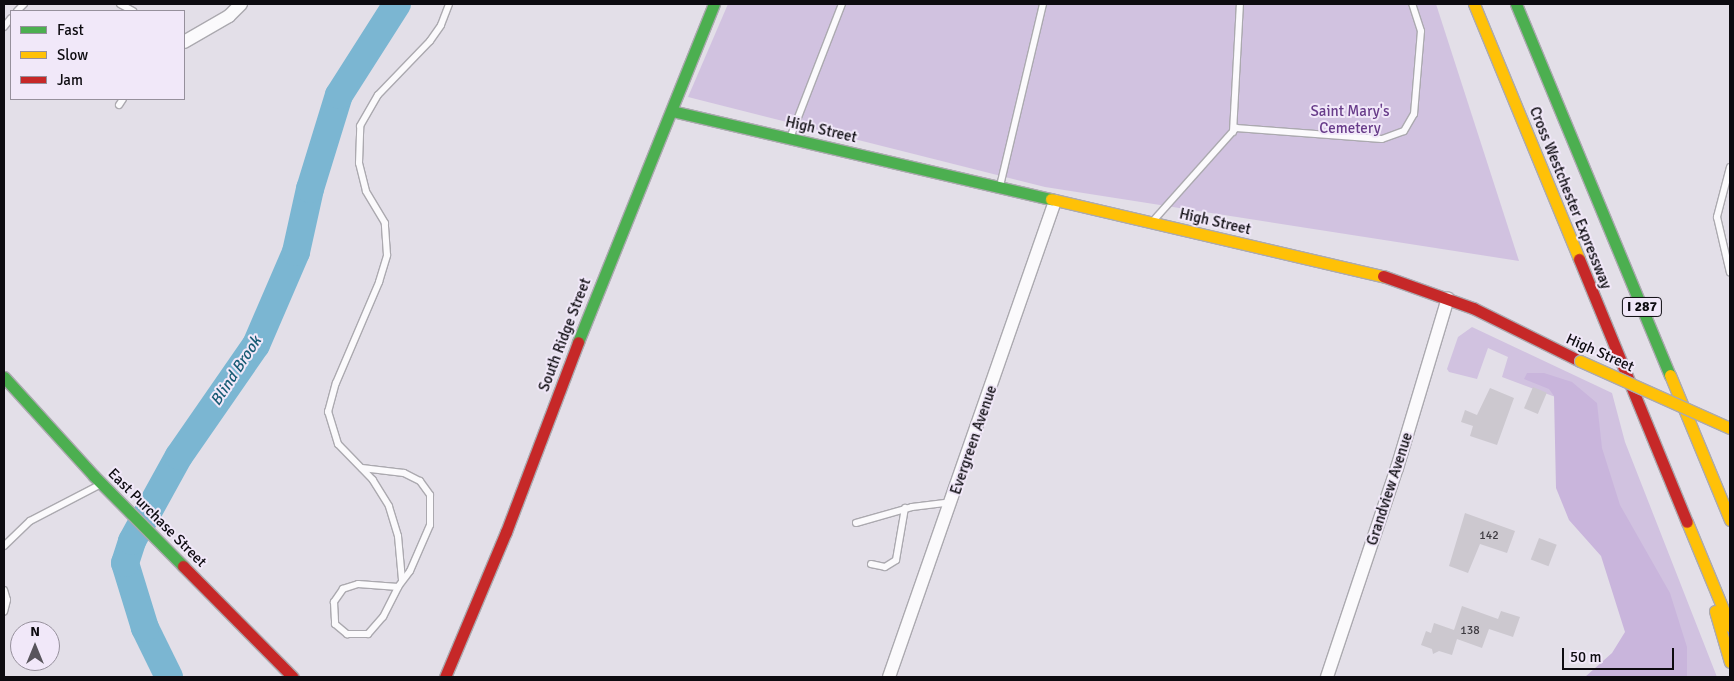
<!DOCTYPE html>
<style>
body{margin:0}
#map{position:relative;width:1734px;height:681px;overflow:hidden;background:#e3dfe8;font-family:Signika,sans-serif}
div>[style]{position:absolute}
.green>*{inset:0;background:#d1c2e0}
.forest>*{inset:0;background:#c9b5dc}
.river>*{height:28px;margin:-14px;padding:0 14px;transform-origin:14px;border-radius:14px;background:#7bb6d2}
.building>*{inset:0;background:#ccc8cf;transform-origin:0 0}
.roads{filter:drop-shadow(1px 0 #aba9af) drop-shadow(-1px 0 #aba9af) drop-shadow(0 1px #aba9af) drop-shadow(0 -1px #aba9af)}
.lane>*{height:6px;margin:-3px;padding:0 3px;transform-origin:3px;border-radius:3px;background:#fbfafc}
.street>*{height:12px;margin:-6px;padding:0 6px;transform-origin:6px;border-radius:6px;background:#fbfafc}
.fast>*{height:11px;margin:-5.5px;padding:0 5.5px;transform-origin:5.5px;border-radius:5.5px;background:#4caf50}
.slow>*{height:11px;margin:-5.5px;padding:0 5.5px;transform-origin:5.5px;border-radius:5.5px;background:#ffc107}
.jam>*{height:11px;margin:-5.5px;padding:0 5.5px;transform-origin:5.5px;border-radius:5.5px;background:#c62828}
.bridges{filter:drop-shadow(1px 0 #aba9af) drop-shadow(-1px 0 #aba9af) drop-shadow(0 1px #aba9af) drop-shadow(0 -1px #aba9af)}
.slow-bridge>*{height:11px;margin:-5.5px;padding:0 5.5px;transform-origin:5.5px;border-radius:5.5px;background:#ffc107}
span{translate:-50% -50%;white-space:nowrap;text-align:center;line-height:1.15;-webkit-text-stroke:4px #f1e8f9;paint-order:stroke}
.number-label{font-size:12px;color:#3d3a40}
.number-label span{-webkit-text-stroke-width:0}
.shield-label span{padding:1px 4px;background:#f1e8f9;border:1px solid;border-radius:4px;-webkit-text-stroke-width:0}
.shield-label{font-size:14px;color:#0d0b10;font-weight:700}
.park-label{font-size:15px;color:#683c8a}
.street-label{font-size:15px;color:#0d0b10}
.water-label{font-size:16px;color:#165a73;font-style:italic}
.frame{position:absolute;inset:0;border:5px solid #0d0b10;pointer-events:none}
.legend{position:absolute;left:10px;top:10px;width:175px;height:90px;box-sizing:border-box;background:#f1e8f9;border:1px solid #96909c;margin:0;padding:6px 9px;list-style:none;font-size:15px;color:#0d0b10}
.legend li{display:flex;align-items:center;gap:10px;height:25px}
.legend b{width:25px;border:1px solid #96909c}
.north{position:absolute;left:10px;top:621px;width:50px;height:50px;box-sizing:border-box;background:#f1e8f9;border:1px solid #96909c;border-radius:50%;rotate:0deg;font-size:14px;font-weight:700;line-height:20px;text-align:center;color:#0d0b10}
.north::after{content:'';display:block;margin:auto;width:18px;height:22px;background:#58555c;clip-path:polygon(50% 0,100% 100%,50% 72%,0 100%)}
.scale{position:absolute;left:1562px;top:648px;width:112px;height:22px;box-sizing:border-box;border:2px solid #0d0b10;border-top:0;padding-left:6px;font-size:15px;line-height:18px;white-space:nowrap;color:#0d0b10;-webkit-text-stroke:4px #f1e8f9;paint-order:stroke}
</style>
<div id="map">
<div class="green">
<div style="clip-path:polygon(728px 4px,1436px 4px,1519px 261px,1045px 187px,688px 97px)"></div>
<div style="clip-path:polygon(1472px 327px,1612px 393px,1625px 442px,1717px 677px,1633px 677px,1637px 656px,1566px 401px,1502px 377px,1508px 357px,1488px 348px,1477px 379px,1449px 372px,1447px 369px,1458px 337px)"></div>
</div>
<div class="forest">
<div style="clip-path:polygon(1527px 373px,1544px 373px,1572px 382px,1597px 403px,1602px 448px,1620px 505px,1670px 593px,1687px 647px,1687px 677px,1585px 677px,1612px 653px,1625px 632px,1601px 556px,1569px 520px,1556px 488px,1554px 396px,1549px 389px,1524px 379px)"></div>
</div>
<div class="river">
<div style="left:169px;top:677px;width:55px;rotate:-116.1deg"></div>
<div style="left:145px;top:628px;width:68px;rotate:-107.1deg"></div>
<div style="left:125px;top:563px;width:23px;rotate:-72deg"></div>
<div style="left:132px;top:541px;width:97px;rotate:-61.1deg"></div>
<div style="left:179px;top:456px;width:135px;rotate:-55.3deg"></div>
<div style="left:256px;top:345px;width:101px;rotate:-66.7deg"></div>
<div style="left:296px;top:252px;width:65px;rotate:-77.5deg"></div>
<div style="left:310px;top:189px;width:98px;rotate:-72.9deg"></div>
<div style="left:339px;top:95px;width:108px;rotate:-57.5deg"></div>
</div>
<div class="building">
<div style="left:1533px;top:387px;width:15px;height:23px;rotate:23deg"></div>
<div style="clip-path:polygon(1490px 388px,1514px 398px,1497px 445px,1470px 436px,1473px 426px,1461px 422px,1465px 410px,1477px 415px)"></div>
<div style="clip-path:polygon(1465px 513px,1515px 531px,1507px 553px,1480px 544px,1468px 573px,1449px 566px)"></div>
<div style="left:1539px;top:538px;width:19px;height:23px;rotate:21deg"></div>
<div style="clip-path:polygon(1462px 606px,1498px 619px,1501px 611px,1520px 617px,1513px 637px,1489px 629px,1482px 648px,1457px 639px,1452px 655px,1439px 651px,1433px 654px,1432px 649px,1421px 645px,1426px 631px,1431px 633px,1434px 623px,1454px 630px)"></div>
</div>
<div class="roads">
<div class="lane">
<div style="left:120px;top:4px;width:15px;rotate:28deg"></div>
<div style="left:17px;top:11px;width:10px;rotate:-45deg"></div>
<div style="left:4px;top:27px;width:11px;rotate:-52deg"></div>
<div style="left:119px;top:105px;width:7px;rotate:-56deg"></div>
<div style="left:1233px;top:132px;width:128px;rotate:-86.9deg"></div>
<div style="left:790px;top:138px;width:144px;rotate:-68.8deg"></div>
<div style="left:1730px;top:167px;width:52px;rotate:104.6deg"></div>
<div style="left:1717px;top:217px;width:57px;rotate:76.9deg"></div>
<div style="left:1000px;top:186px;width:187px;rotate:-76.7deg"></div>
<div style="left:1153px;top:221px;width:125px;rotate:-48.3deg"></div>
<div style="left:1236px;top:128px;width:146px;rotate:4.3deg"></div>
<div style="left:1382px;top:139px;width:23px;rotate:-20deg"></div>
<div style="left:1404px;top:131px;width:20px;rotate:-60deg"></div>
<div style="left:1414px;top:114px;width:83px;rotate:-85.2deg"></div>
<div style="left:1421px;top:31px;width:28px;rotate:-108deg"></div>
<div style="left:362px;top:468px;width:42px;rotate:6.8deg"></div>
<div style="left:404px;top:473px;width:18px;rotate:27deg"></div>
<div style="left:420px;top:481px;width:17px;rotate:54deg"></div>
<div style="left:430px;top:495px;width:30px;rotate:90deg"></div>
<div style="left:430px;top:525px;width:50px;rotate:113.5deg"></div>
<div style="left:410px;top:571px;width:20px;rotate:127deg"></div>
<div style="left:398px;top:587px;width:40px;rotate:-175.7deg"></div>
<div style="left:358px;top:584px;width:16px;rotate:162deg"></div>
<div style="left:343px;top:589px;width:16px;rotate:125deg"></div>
<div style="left:334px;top:602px;width:22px;rotate:87deg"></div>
<div style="left:335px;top:624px;width:16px;rotate:40deg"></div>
<div style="left:347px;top:634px;width:21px"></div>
<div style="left:368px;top:634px;width:23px;rotate:-49deg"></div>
<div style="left:383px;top:617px;width:34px;rotate:-63deg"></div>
<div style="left:856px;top:523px;width:58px;rotate:-15.9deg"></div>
<div style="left:912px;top:507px;width:39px;rotate:-7deg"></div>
<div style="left:4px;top:546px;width:36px;rotate:-44deg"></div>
<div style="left:30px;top:521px;width:80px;rotate:-27.5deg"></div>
<div style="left:871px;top:564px;width:14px;rotate:12deg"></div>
<div style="left:885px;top:567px;width:13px;rotate:-32deg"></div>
<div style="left:896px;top:560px;width:53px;rotate:-80.2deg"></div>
<div style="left:402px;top:580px;width:44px;rotate:-95.2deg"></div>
<div style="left:398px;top:536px;width:31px;rotate:-107deg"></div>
<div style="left:389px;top:506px;width:31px;rotate:-122deg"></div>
<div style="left:373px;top:480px;width:50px;rotate:-134.2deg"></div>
<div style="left:338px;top:444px;width:34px;rotate:-107deg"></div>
<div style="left:328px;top:412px;width:30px;rotate:-75deg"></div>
<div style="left:336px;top:383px;width:110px;rotate:-66.9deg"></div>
<div style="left:379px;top:282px;width:28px;rotate:-73deg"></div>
<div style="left:387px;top:255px;width:32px;rotate:-94deg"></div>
<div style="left:385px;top:223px;width:37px;rotate:-121deg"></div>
<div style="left:366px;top:191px;width:29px;rotate:-104deg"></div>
<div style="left:359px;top:163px;width:37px;rotate:-88deg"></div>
<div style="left:360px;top:126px;width:36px;rotate:-60deg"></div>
<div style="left:378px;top:95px;width:75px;rotate:-46.1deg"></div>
<div style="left:430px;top:41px;width:19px;rotate:-55deg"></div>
<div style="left:441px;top:25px;width:22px;rotate:-69deg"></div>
<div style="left:4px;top:590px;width:10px;rotate:73deg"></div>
<div style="left:7px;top:600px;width:12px;rotate:104deg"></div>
</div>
<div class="street">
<div style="left:184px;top:42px;width:52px;rotate:-30deg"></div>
<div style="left:229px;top:16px;width:17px;rotate:-45deg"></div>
<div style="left:889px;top:677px;width:504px;rotate:-70.77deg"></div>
<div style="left:1327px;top:677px;width:220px;rotate:-71.5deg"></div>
<div style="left:1397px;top:468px;width:177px;rotate:-73.3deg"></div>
</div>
<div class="fast">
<div style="left:1516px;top:4px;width:402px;rotate:67.5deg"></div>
<div style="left:672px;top:111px;width:389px;rotate:13.1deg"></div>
<div style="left:578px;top:342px;width:364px;rotate:-68.1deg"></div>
<div style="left:4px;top:377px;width:134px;rotate:47.7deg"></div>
<div style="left:94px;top:476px;width:127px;rotate:45.3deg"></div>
</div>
<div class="slow">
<div style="left:1474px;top:4px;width:276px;rotate:67.6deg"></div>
<div style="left:1051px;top:199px;width:341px;rotate:13.1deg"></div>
<div style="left:1670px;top:375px;width:157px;rotate:67.5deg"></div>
<div style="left:1687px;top:522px;width:113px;rotate:67.5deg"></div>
<div style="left:1715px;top:611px;width:53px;rotate:73.6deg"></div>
</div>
<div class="jam">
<div style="left:1579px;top:259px;width:284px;rotate:67.7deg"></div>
<div style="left:1383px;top:276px;width:96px;rotate:19.6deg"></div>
<div style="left:1473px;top:308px;width:119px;rotate:26.4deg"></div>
<div style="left:183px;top:566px;width:156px;rotate:45.3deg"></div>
<div style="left:445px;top:677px;width:157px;rotate:-67.2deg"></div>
<div style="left:506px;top:532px;width:203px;rotate:-69.2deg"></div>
</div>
</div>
<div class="bridges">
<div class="slow-bridge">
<div style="left:1580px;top:361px;width:164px;rotate:24.1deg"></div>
</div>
</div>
<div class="number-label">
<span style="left:1489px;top:536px">142</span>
<span style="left:1470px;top:631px">138</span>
</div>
<div class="shield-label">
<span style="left:1642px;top:307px">I 287</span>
</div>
<div class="park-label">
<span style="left:1350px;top:120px">Saint Mary's<br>Cemetery</span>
</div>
<div class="street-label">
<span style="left:821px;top:130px;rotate:13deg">High Street</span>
<span style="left:1570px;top:198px;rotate:68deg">Cross Westchester Expressway</span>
<span style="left:1215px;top:222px;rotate:13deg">High Street</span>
<span style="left:565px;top:335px;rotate:-69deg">South Ridge Street</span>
<span style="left:1600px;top:353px;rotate:24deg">High Street</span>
<span style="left:974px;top:440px;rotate:-71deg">Evergreen Avenue</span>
<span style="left:1390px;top:489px;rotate:-72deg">Grandview Avenue</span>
<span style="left:157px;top:518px;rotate:45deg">East Purchase Street</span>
</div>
<div class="water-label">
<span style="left:236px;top:371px;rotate:-57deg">Blind Brook</span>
</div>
<div class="frame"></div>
<ul class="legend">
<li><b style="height:6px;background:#4caf50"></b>Fast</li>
<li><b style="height:6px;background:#ffc107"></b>Slow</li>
<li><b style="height:6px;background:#c62828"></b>Jam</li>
</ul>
<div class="north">N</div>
<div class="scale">50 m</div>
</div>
